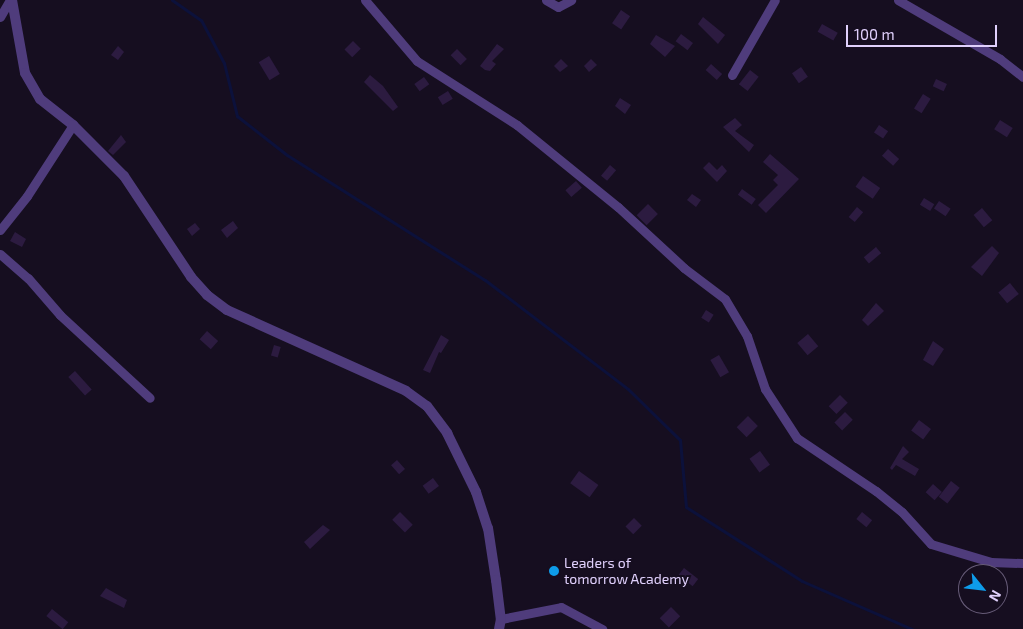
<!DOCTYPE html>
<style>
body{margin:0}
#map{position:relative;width:1023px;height:629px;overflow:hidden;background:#160e20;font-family:"Exo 2",sans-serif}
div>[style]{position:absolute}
.stream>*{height:3px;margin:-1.5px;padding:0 1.5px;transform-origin:1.5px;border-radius:1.5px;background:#0c113b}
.building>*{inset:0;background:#2c1b40;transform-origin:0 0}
.minor>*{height:9px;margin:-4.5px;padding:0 4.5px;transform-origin:4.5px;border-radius:4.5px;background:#4f3c7c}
.tertiary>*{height:10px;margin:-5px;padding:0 5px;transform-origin:5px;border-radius:5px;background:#4f3c7c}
.dots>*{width:14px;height:14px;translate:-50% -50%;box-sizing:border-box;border:2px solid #160e20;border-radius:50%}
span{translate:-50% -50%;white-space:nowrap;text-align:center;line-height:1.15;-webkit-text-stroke:4px #160e20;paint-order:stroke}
.poi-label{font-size:14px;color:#e0d0fc}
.left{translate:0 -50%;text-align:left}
.north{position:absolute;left:958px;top:564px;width:50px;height:50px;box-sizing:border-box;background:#160e20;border:1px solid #675c78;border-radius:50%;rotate:119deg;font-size:14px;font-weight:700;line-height:20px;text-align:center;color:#e0d0fc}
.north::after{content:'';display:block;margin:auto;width:18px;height:22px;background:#0e9cea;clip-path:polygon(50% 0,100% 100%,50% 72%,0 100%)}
.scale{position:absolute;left:846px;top:25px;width:151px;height:22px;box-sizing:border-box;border:2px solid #e0d0fc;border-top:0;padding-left:6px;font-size:15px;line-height:18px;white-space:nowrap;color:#e0d0fc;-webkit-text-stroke:4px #160e20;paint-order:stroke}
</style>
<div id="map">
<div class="stream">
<div style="left:172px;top:0;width:35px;rotate:35deg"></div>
<div style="left:201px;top:20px;width:49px;rotate:61.9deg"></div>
<div style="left:224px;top:63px;width:55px;rotate:76.2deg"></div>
<div style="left:237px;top:116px;width:63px;rotate:38deg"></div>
<div style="left:287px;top:155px;width:234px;rotate:32.3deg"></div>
<div style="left:485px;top:280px;width:180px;rotate:37.3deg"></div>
<div style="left:628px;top:389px;width:73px;rotate:44.4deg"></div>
<div style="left:680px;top:440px;width:67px;rotate:84.9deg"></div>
<div style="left:686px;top:507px;width:138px;rotate:32.5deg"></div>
<div style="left:802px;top:581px;width:120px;rotate:23.6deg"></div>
</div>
<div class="building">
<div style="left:621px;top:10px;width:11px;height:16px;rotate:34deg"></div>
<div style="clip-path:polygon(703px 17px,725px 35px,718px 44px,698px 24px)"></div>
<div style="left:822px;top:24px;width:18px;height:9px;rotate:29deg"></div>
<div style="left:681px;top:34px;width:15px;height:9px;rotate:37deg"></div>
<div style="clip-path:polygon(656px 35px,675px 46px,665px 57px,650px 44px)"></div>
<div style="left:353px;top:41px;width:11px;height:12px;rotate:45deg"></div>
<div style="clip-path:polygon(497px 44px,504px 49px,492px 61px,496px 64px,490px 71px,485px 70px,480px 66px)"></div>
<div style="clip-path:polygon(118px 46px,124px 52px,118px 60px,111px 55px)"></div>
<div style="left:457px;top:49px;width:14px;height:9px;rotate:45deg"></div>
<div style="left:269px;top:56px;width:21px;height:12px;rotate:59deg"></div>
<div style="clip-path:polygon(561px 59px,568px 66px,560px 72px,554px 66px)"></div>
<div style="clip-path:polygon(591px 59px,597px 65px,589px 72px,584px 66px)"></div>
<div style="left:711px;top:64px;width:15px;height:8px;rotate:42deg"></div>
<div style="left:801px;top:67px;width:12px;height:11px;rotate:55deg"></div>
<div style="left:750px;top:70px;width:11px;height:18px;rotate:38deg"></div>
<div style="clip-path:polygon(370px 75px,383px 86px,398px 107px,393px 111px,364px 82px)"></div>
<div style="left:424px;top:77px;width:9px;height:12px;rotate:54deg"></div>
<div style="left:936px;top:79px;width:12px;height:8px;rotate:24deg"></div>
<div style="left:448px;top:91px;width:9px;height:12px;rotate:58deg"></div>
<div style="left:923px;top:94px;width:9px;height:17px;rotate:32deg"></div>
<div style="clip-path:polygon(620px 98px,631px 105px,625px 114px,615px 106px)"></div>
<div style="clip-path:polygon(735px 118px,742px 125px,735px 131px,754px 145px,749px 152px,723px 127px)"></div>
<div style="left:1000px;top:120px;width:15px;height:11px;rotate:32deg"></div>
<div style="left:879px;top:125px;width:11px;height:9px;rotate:34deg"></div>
<div style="clip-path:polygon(121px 135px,126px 142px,113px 155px,108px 151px)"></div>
<div style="left:888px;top:149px;width:15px;height:9px;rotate:42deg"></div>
<div style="clip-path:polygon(770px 154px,799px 179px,766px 213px,758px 205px,778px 185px,773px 180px,778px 175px,763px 162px)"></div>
<div style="clip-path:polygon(709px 162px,717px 170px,722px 165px,727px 171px,717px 182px,703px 168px)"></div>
<div style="left:610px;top:165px;width:8px;height:14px;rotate:40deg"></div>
<div style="left:863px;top:176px;width:21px;height:13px;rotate:35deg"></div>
<div style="left:576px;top:181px;width:9px;height:14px;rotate:49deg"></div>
<div style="left:742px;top:189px;width:17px;height:7px;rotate:36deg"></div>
<div style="clip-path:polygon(692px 194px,701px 200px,696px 207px,687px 200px)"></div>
<div style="left:924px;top:198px;width:12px;height:8px;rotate:31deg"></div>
<div style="left:939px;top:201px;width:14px;height:9px;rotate:34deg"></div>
<div style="left:648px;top:204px;width:14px;height:16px;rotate:45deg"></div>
<div style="left:857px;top:207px;width:8px;height:13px;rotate:40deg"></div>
<div style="left:982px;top:208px;width:16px;height:11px;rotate:50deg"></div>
<div style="clip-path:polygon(233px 221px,238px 228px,227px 238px,221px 230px)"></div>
<div style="clip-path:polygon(195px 223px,200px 229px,192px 236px,187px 229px)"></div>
<div style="clip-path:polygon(15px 232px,26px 239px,22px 247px,10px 241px)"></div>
<div style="clip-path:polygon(992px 246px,999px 253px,982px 276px,971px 267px)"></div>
<div style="left:876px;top:247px;width:8px;height:16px;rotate:50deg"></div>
<div style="left:1010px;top:283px;width:14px;height:15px;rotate:51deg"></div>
<div style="clip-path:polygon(876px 303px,884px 311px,868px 326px,862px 320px)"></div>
<div style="left:706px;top:310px;width:9px;height:9px;rotate:32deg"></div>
<div style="left:207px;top:331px;width:15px;height:11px;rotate:42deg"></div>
<div style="left:808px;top:334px;width:16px;height:14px;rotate:50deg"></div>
<div style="clip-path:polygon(441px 335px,449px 340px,441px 353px,439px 352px,430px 373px,423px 370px)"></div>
<div style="clip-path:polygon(933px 341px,944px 349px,933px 366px,923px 360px)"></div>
<div style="left:274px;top:345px;width:7px;height:11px;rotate:16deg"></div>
<div style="left:719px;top:355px;width:20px;height:10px;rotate:60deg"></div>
<div style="left:75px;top:371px;width:25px;height:9px;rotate:48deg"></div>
<div style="left:840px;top:395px;width:11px;height:16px;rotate:45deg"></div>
<div style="left:845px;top:412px;width:11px;height:15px;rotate:45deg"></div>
<div style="left:748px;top:416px;width:14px;height:16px;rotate:45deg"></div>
<div style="left:919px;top:420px;width:15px;height:13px;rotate:37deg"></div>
<div style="clip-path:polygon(903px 446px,909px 452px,902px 459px,919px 469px,915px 476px,896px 465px,892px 470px,890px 468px)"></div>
<div style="left:760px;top:451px;width:17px;height:13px;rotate:54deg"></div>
<div style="left:397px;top:460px;width:12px;height:8px;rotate:48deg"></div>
<div style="left:579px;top:471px;width:24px;height:15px;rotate:36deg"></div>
<div style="left:433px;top:478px;width:10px;height:13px;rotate:53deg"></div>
<div style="left:951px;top:481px;width:11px;height:20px;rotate:38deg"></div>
<div style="left:933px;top:484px;width:12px;height:11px;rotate:42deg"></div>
<div style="left:400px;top:512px;width:18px;height:11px;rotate:45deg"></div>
<div style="left:862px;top:512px;width:13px;height:9px;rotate:39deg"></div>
<div style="left:634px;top:518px;width:11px;height:12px;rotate:45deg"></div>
<div style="clip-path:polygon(323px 525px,330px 530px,310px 549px,304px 542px)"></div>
<div style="left:684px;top:568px;width:18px;height:9px;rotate:38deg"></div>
<div style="clip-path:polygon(106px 588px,127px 600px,124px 608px,100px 596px)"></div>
<div style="left:671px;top:607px;width:13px;height:16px;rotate:45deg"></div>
<div style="left:52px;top:609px;width:21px;height:9px;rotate:39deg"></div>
</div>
<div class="minor">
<div style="left:365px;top:0;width:80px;rotate:49.6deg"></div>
<div style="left:417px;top:61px;width:119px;rotate:32.6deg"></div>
<div style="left:517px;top:125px;width:130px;rotate:39.1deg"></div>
<div style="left:618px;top:207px;width:90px;rotate:42.7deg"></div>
<div style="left:684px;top:268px;width:51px;rotate:37.1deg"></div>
<div style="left:725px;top:299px;width:43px;rotate:59.3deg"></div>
<div style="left:747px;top:336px;width:56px;rotate:71.2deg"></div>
<div style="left:765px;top:389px;width:59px;rotate:56.9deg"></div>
<div style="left:797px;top:438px;width:95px;rotate:33.9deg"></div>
<div style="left:876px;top:491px;width:33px;rotate:39deg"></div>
<div style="left:902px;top:512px;width:43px;rotate:47.8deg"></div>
<div style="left:931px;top:544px;width:63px;rotate:16.7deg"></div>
<div style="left:991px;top:562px;width:32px;rotate:2deg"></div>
<div style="left:546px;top:0;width:14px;rotate:30deg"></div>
<div style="left:558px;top:7px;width:15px;rotate:-28deg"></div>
<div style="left:898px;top:0;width:118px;rotate:30deg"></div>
<div style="left:1000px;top:59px;width:29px;rotate:38deg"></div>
<div style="left:0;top:17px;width:20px;rotate:-60deg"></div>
<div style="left:732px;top:75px;width:86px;rotate:-60.2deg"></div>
<div style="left:0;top:230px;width:43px;rotate:-51.5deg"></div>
<div style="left:27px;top:196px;width:85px;rotate:-57.1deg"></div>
<div style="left:0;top:254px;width:37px;rotate:41deg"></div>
<div style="left:28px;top:278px;width:49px;rotate:49.1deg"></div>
<div style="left:60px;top:315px;width:122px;rotate:42.7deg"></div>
<div style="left:501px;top:619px;width:61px;rotate:-11.3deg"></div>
<div style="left:561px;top:607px;width:47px;rotate:28.2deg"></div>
</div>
<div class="tertiary">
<div style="left:12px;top:0;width:74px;rotate:79.9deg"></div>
<div style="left:25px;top:73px;width:30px;rotate:60deg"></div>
<div style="left:40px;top:99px;width:42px;rotate:38.2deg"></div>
<div style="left:73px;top:125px;width:72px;rotate:45deg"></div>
<div style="left:124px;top:176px;width:121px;rotate:56.4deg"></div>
<div style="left:191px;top:277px;width:24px;rotate:48deg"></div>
<div style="left:207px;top:295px;width:25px;rotate:37deg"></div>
<div style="left:227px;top:310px;width:196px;rotate:24.3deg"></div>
<div style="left:406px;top:391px;width:26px;rotate:36deg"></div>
<div style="left:427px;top:406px;width:34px;rotate:53deg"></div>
<div style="left:447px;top:433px;width:66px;rotate:63.8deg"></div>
<div style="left:476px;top:492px;width:38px;rotate:72deg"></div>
<div style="left:488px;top:528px;width:53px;rotate:81.3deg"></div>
<div style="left:496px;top:580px;width:39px;rotate:83deg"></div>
<div style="left:501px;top:619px;width:10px;rotate:101deg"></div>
</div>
<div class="dots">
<div style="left:554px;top:571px;background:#0e9cea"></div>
</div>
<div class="poi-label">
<span class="left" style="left:564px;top:571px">Leaders of<br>tomorrow Academy</span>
</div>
<div class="north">N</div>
<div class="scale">100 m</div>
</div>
